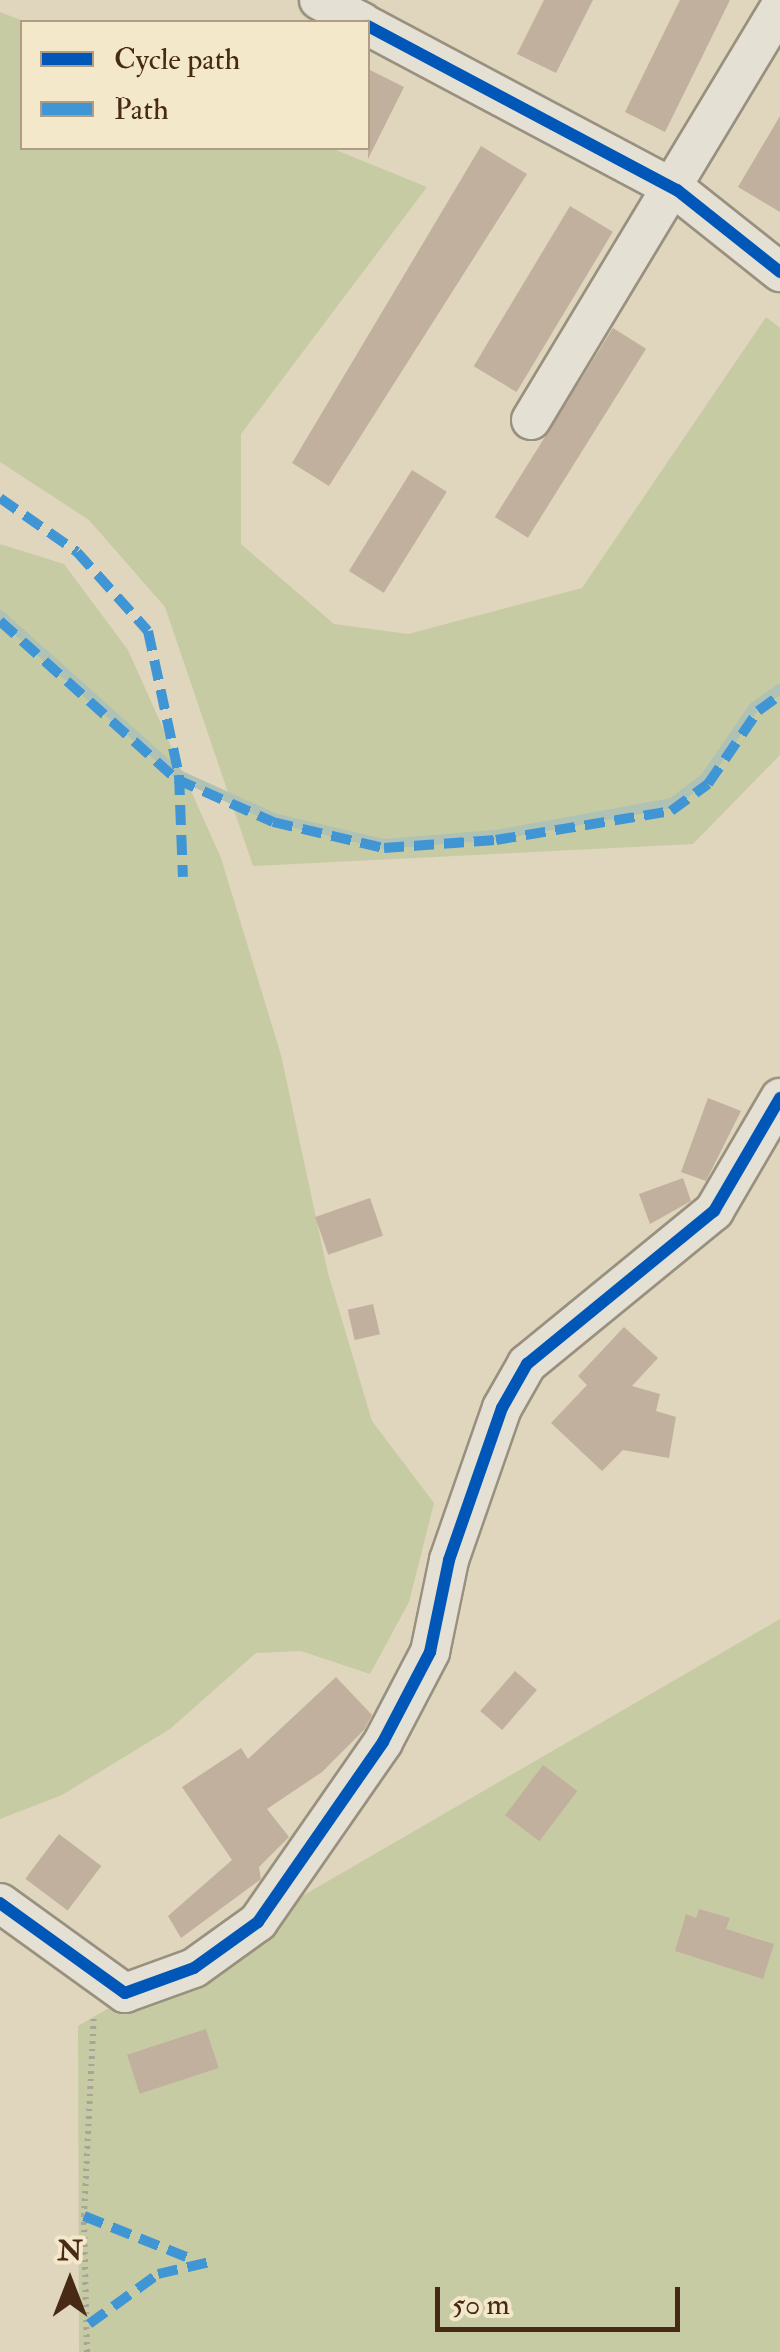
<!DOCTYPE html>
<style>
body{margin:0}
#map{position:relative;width:780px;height:2352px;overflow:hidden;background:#dfd6bd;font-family:"IM FELL Double Pica",serif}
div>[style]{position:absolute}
.green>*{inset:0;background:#c7cba3}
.stream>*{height:10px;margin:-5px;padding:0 5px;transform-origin:5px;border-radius:5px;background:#afc2b4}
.building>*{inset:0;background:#c1b09d;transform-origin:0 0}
.path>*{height:6px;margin-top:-3px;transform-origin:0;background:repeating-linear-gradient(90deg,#a9a398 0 2.5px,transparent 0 7.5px)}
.roads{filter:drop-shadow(2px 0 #99907f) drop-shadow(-2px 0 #99907f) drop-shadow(0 2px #99907f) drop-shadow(0 -2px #99907f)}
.minor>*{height:38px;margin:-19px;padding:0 19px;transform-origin:19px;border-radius:19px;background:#e5e0d4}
.quiet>*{height:10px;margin-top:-5px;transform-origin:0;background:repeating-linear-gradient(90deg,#4096d4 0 20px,transparent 0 30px)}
.cycleway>*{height:12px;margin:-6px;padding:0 6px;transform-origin:6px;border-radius:6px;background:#0057b8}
span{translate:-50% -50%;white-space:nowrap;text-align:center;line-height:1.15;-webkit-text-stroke:8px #f4e8ca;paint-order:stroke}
.legend{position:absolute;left:20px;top:20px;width:350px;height:130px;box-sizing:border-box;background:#f4e8ca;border:2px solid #af9c82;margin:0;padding:12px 18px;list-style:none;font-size:30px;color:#472916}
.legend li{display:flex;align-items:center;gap:20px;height:50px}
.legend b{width:50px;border:2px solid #af9c82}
.north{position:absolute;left:20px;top:2232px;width:100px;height:100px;-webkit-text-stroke:8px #f4e8ca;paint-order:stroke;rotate:0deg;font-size:28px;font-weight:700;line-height:40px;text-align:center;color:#472916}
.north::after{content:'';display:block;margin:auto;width:35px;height:45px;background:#472916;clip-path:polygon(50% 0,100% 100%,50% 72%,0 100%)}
.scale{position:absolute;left:435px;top:2287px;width:245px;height:45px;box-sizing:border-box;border:5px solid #472916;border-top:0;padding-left:12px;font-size:30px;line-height:35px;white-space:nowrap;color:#472916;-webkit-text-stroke:8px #f4e8ca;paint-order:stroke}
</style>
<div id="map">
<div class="green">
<div style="clip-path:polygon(0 12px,26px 22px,22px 148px,331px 148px,427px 187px,241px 434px,241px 544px,334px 624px,408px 634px,582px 588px,766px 317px,780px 328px,780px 755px,693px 844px,253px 866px,165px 607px,89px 520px,0 462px)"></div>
<div style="clip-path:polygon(0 544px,64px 564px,128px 650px,221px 858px,281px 1055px,328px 1273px,372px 1421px,434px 1503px,409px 1602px,370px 1674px,301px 1651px,256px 1653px,170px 1729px,62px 1795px,0 1819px)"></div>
<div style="clip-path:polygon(780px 1619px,780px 2352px,79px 2352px,78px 2026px)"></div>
</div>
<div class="stream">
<div style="left:0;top:615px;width:240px;rotate:41.8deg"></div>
<div style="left:179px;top:775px;width:104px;rotate:24.4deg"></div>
<div style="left:274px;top:818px;width:113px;rotate:13.3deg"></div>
<div style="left:384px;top:844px;width:112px;rotate:-4.6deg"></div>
<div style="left:496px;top:835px;width:179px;rotate:-10.3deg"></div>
<div style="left:672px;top:803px;width:41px;rotate:-37.1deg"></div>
<div style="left:705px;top:778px;width:86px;rotate:-55.4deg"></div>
<div style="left:754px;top:707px;width:32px;rotate:-35deg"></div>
</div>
<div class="building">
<div style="clip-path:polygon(544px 0,593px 0,556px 73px,517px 54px)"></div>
<div style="clip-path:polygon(680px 0,730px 0,665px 132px,625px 112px)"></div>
<div style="clip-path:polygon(368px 69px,404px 87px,368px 159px)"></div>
<div style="clip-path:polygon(780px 116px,780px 212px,738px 187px)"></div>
<div style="clip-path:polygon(481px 146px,527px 174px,329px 486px,292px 463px)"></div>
<div style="left:570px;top:206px;width:50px;height:187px;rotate:31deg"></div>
<div style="left:613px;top:328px;width:39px;height:223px;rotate:32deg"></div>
<div style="left:412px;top:470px;width:41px;height:119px;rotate:32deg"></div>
<div style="clip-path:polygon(708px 1098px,741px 1111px,706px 1181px,681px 1172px)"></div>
<div style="clip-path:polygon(683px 1178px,691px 1201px,650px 1224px,639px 1194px)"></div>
<div style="left:370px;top:1198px;width:40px;height:58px;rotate:71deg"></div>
<div style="left:373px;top:1304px;width:31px;height:26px;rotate:77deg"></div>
<div style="clip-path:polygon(624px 1327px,658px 1358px,632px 1386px,660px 1394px,656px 1411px,676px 1417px,669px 1458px,623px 1450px,602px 1471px,551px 1423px,587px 1385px,578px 1376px)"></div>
<div style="left:515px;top:1671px;width:29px;height:53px;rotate:41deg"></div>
<div style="clip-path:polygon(336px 1677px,372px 1715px,364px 1730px,322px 1772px,267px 1809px,289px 1837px,259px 1867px,261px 1879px,181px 1938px,168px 1916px,232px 1860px,182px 1787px,241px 1748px,248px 1759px)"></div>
<div style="left:543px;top:1765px;width:43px;height:63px;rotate:37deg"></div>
<div style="left:59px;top:1834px;width:53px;height:56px;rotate:37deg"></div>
<div style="clip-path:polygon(699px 1909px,730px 1918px,726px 1929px,774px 1944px,763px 1979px,675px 1951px,686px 1914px,696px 1918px)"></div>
<div style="left:206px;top:2029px;width:41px;height:83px;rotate:72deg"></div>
</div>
<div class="path">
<div style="left:87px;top:2352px;width:136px;rotate:-91.3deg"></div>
<div style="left:84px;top:2216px;width:202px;rotate:-87.2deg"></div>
</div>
<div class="roads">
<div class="minor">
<div style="left:319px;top:0;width:48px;rotate:27.1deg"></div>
<div style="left:368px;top:26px;width:350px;rotate:28deg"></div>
<div style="left:677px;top:190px;width:132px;rotate:38.5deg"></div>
<div style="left:531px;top:420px;width:481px;rotate:-58.9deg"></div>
<div style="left:0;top:1903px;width:154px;rotate:35.8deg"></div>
<div style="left:125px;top:1993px;width:73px;rotate:-19.9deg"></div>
<div style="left:194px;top:1968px;width:79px;rotate:-35.7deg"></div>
<div style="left:258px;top:1922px;width:219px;rotate:-55.2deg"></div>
<div style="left:383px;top:1742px;width:102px;rotate:-62.4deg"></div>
<div style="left:430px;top:1652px;width:94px;rotate:-78.3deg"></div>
<div style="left:449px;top:1560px;width:161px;rotate:-70.8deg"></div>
<div style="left:502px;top:1408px;width:51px;rotate:-60.4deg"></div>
<div style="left:527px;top:1364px;width:242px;rotate:-39.3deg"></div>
<div style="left:714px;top:1211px;width:131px;rotate:-59.7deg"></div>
</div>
</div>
<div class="quiet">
<div style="left:0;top:498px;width:94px;rotate:35deg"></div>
<div style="left:77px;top:552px;width:106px;rotate:48.1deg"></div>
<div style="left:148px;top:631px;width:147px;rotate:77.9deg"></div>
<div style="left:179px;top:775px;width:102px;rotate:87.8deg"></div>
<div style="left:0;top:621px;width:237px;rotate:41.9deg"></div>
<div style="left:176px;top:779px;width:106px;rotate:23.9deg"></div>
<div style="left:273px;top:822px;width:114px;rotate:13.2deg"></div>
<div style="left:384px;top:848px;width:112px;rotate:-4.1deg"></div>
<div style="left:496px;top:840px;width:177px;rotate:-9.4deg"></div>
<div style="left:671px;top:811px;width:46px;rotate:-36.1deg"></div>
<div style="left:708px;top:784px;width:88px;rotate:-55.6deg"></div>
<div style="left:758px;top:711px;width:27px;rotate:-36deg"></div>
<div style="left:84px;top:2216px;width:118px;rotate:21.8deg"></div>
<div style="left:89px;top:2324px;width:85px;rotate:-35.9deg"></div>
<div style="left:158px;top:2274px;width:57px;rotate:-13.1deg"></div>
</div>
<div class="cycleway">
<div style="left:368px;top:26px;width:350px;rotate:28deg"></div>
<div style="left:677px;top:190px;width:132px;rotate:38.5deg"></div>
<div style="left:0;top:1903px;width:154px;rotate:35.8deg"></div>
<div style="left:125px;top:1993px;width:73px;rotate:-19.9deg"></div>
<div style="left:194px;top:1968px;width:79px;rotate:-35.7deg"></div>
<div style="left:258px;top:1922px;width:219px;rotate:-55.2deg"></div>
<div style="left:383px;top:1742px;width:102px;rotate:-62.4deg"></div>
<div style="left:430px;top:1652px;width:94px;rotate:-78.3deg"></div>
<div style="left:449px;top:1560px;width:161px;rotate:-70.8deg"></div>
<div style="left:502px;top:1408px;width:51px;rotate:-60.4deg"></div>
<div style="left:527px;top:1364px;width:242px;rotate:-39.3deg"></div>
<div style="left:714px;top:1211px;width:131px;rotate:-59.7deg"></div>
</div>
<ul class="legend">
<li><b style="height:12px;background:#0057b8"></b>Cycle path</li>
<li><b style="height:12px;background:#4096d4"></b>Path</li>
</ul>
<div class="north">N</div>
<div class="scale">50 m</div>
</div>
